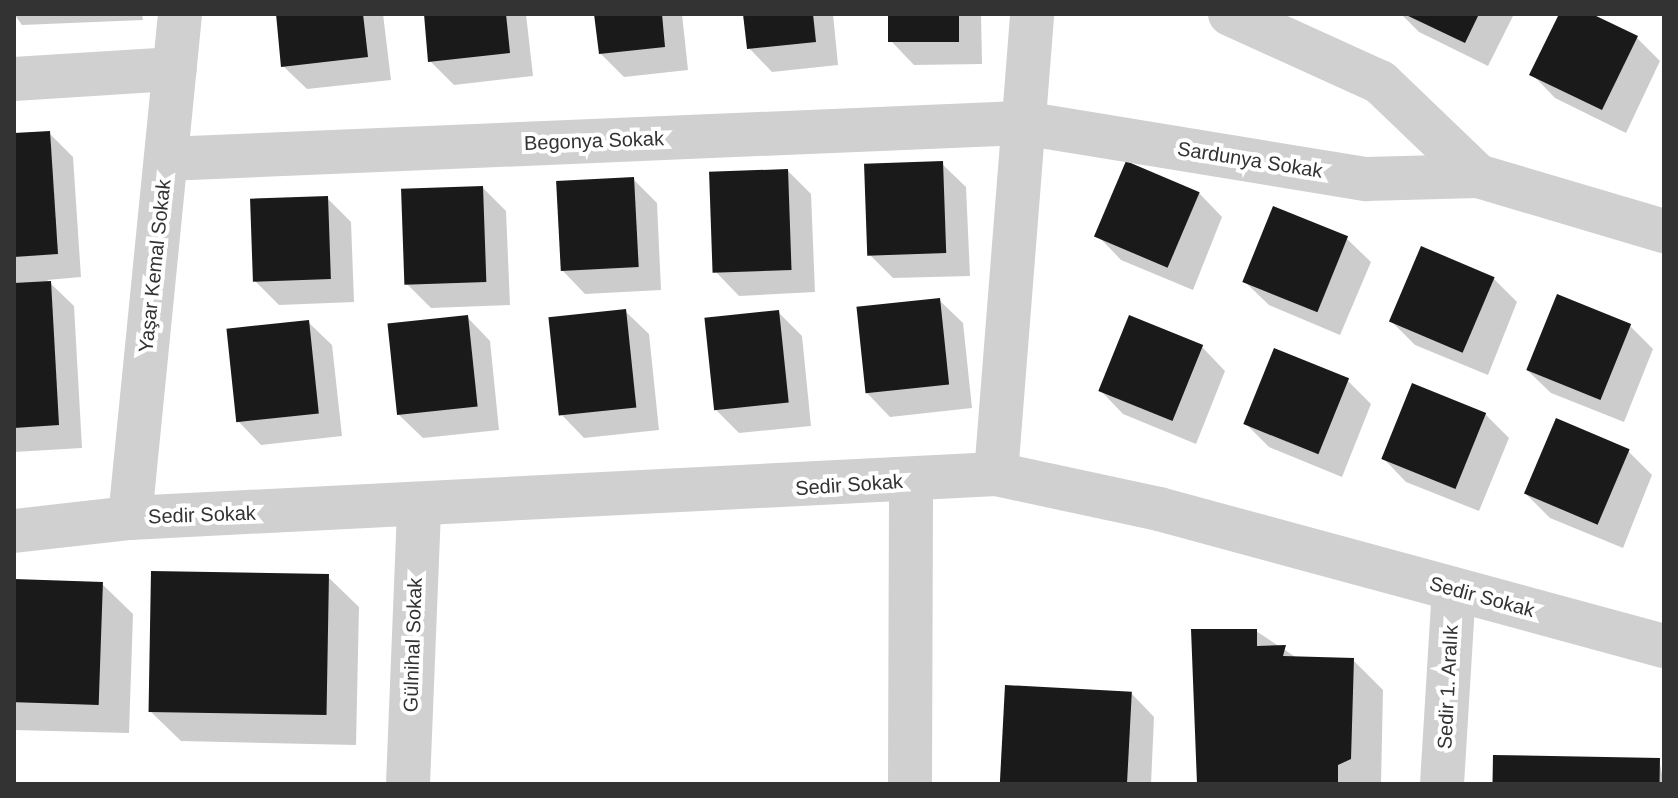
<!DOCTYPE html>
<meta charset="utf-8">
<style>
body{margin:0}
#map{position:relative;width:1678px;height:798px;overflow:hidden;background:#fff;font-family:Helvetica,sans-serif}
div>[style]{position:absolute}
.shadow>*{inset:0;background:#0003}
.building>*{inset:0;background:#1a1a1a;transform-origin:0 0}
.minor>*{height:44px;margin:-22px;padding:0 22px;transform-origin:22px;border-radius:22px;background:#d0d0d0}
span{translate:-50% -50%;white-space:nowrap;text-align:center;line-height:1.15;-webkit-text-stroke:8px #fff;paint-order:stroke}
.street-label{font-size:20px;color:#333}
.frame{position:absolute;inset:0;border:16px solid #333;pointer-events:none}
</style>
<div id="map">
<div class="shadow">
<div style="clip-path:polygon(14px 14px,142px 14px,143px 20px,22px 25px)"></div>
<div style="clip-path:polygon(278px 14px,383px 14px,391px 80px,307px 89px,283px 66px)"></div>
<div style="clip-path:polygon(426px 14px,526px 14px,533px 76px,454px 85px,430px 61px)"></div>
<div style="clip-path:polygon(596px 14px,682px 14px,688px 70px,624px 77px,600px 53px)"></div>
<div style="clip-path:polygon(745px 14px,833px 14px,838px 65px,772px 72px,749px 48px)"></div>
<div style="clip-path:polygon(890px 14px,981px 14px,982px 64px,914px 65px,891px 41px)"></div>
<div style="clip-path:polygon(1401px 14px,1514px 14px,1488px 66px,1419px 32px)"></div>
<div style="clip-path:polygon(1561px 14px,1587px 14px,1637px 38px,1660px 61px,1626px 133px,1555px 98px,1532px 74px)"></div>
<div style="clip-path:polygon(49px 133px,73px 157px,81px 277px,47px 280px,74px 306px,82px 448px,14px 452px,14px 135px)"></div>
<div style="clip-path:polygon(942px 164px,966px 187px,970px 276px,893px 278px,870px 255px)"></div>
<div style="clip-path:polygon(788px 171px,811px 194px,815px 292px,739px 296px,716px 272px)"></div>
<div style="clip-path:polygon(633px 179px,657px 203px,661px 290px,585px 294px,562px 270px)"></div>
<div style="clip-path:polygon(483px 188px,506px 211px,510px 305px,431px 308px,407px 284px)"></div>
<div style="clip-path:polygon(1199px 193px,1222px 217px,1193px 290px,1121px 260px,1098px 236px)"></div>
<div style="clip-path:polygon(327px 198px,351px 222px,354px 302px,279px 305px,255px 281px)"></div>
<div style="clip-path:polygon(1275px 209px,1347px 239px,1371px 262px,1340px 335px,1269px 305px,1245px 282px)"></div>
<div style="clip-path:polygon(1494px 279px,1517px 302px,1488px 375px,1415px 345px,1392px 322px)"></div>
<div style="clip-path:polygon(939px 300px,963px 323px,972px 408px,890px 417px,867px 393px)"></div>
<div style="clip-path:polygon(625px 311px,649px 334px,659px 430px,584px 438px,561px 414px)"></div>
<div style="clip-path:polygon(778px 312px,802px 336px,811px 426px,739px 433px,715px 409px)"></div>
<div style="clip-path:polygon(467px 317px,490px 341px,499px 430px,423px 438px,399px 415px)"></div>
<div style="clip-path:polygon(308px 322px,332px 345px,342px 436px,261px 445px,238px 421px)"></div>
<div style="clip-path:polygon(1630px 326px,1653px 349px,1624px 422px,1551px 393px,1527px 370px)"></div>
<div style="clip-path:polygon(1202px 347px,1225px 371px,1196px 444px,1123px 414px,1100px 390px)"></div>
<div style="clip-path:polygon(1348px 381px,1371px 404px,1342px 477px,1269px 447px,1245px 423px)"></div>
<div style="clip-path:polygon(1485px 414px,1509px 438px,1479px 511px,1406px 482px,1383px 458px)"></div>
<div style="clip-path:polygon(1628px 451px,1652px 475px,1623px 548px,1550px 518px,1526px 494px)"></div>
<div style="clip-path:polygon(328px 577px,359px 607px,356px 745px,181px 741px,150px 711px)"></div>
<div style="clip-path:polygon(14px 581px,102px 584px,133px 614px,129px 733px,14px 730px)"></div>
<div style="clip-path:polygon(1193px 631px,1256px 631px,1297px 658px,1353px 660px,1383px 690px,1381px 784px,1199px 784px)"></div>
<div style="clip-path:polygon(1131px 693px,1154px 717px,1151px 784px,1002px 782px)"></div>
<div style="clip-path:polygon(1659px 759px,1664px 784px,1495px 784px)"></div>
</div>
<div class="building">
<div style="clip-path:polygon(276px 14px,363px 14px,368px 57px,281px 67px)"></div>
<div style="clip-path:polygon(424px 14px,506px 14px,510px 53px,428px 62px)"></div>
<div style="clip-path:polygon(594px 14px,662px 14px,665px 47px,599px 54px)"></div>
<div style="clip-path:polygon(743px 14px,813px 14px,816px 42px,747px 49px)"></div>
<div style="left:888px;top:14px;width:71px;height:28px"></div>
<div style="clip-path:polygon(1404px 14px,1479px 14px,1465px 43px)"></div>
<div style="clip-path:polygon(1559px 14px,1592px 14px,1638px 36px,1602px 110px,1529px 75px)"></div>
<div style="clip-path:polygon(50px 131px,58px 254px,14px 257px,14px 133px)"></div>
<div style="left:943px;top:161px;width:92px;height:79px;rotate:88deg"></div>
<div style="left:1126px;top:161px;width:80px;height:82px;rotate:23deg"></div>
<div style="left:788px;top:169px;width:101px;height:79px;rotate:88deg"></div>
<div style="left:634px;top:177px;width:90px;height:78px;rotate:87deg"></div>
<div style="left:483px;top:186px;width:96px;height:82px;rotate:88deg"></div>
<div style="left:328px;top:196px;width:83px;height:78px;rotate:88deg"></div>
<div style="left:1273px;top:206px;width:81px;height:82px;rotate:22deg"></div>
<div style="left:1421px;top:246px;width:80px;height:82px;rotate:23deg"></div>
<div style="clip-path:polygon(51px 281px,59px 425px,14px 428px,14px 283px)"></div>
<div style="left:1557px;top:294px;width:80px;height:82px;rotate:22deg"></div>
<div style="left:940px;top:298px;width:87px;height:84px;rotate:84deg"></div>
<div style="left:626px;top:309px;width:99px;height:78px;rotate:84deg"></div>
<div style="left:779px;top:310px;width:93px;height:75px;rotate:84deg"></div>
<div style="left:468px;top:315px;width:92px;height:81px;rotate:84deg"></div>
<div style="left:1129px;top:315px;width:80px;height:82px;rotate:22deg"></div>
<div style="left:309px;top:320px;width:94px;height:83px;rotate:84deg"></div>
<div style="left:1274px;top:348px;width:81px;height:82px;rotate:22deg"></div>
<div style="left:1412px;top:383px;width:80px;height:82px;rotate:22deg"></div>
<div style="left:1556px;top:418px;width:80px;height:82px;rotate:23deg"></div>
<div style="left:151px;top:571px;width:178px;height:141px;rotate:1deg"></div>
<div style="left:14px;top:579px;width:89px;height:123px;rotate:2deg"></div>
<div style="clip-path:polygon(1191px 629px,1257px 629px,1257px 646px,1286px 645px,1283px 656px,1354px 658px,1351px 759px,1338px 765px,1338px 784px,1197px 784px)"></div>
<div style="left:1005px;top:685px;width:127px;height:98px;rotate:3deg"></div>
<div style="left:1493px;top:755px;width:167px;height:29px;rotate:1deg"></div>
</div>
<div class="minor">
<div style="left:1230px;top:14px;width:165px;rotate:24.4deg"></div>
<div style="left:1380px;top:82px;width:136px;rotate:43.8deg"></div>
<div style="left:14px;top:79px;width:161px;rotate:-3.6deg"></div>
<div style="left:166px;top:159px;width:858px;rotate:-2.41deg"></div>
<div style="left:1023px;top:123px;width:348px;rotate:9.3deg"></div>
<div style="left:1366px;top:179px;width:112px;rotate:-1.5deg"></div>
<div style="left:1478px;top:176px;width:194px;rotate:16.5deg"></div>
<div style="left:996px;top:474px;width:461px;rotate:-85.5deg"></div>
<div style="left:130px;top:518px;width:506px;rotate:-84.33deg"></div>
<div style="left:14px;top:531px;width:117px;rotate:-6.4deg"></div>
<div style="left:130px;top:518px;width:867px;rotate:-2.91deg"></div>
<div style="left:996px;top:474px;width:167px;rotate:12.1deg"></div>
<div style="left:1159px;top:509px;width:523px;rotate:15.18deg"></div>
<div style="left:408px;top:784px;width:278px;rotate:-87.7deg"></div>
<div style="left:910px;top:784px;width:303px;rotate:-89.8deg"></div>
<div style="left:1442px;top:784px;width:194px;rotate:-86.5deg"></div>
</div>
<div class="street-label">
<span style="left:594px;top:141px;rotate:-2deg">Begonya Sokak</span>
<span style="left:1250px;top:160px;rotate:9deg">Sardunya Sokak</span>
<span style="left:155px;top:266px;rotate:-84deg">Yaşar Kemal Sokak</span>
<span style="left:849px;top:485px;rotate:-4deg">Sedir Sokak</span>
<span style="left:202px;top:515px;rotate:-2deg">Sedir Sokak</span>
<span style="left:1482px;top:597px;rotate:15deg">Sedir Sokak</span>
<span style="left:413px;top:645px;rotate:-88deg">Gülnihal Sokak</span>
<span style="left:1448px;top:687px;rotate:-87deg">Sedir 1. Aralık</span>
</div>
<div class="frame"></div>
</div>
